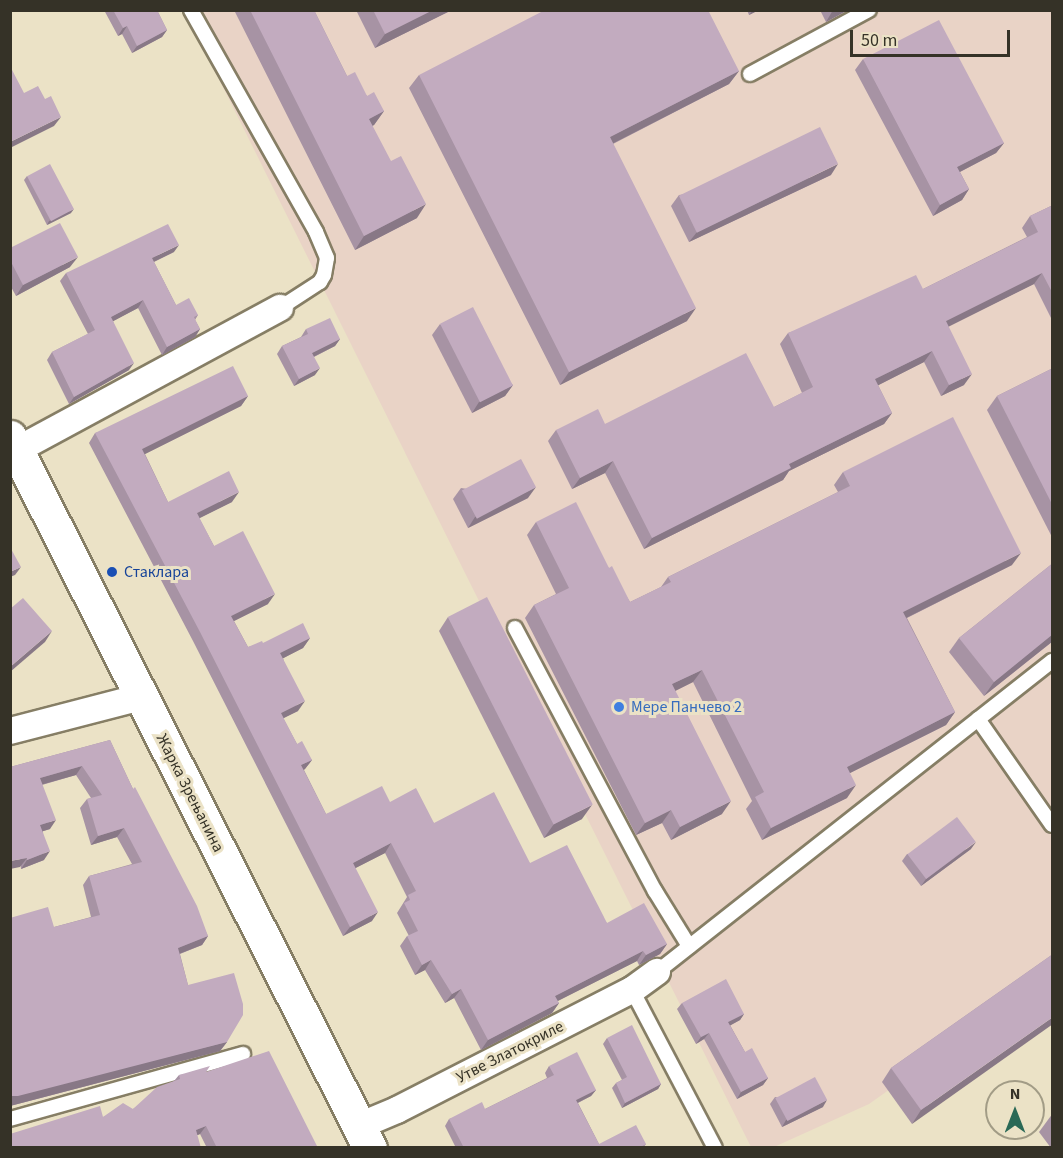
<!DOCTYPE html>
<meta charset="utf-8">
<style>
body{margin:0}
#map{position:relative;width:1063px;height:1158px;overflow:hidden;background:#ebe2c6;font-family:"Source Sans 3",sans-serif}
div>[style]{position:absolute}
.industrial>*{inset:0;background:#e9d3c6}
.roads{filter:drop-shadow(2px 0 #867e65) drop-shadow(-2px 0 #867e65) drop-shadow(0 2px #867e65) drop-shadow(0 -2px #867e65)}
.lane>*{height:14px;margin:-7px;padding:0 7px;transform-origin:7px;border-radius:7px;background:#fff}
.street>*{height:26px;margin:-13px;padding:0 13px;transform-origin:13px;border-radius:13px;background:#fff}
.secondary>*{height:33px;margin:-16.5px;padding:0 16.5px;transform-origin:16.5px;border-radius:16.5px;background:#fff}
.wall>*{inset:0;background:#a793a4}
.shaded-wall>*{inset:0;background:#887886}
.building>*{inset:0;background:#c2abbf;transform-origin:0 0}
.dots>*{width:16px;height:16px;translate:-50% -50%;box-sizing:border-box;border:3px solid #ebe2c6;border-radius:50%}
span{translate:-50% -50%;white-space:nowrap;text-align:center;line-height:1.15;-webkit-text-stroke:6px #ebe2c6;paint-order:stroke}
.transit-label{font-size:16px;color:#164399}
.left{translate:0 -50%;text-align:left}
.shop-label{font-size:16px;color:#366cbe}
.street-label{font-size:16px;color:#353227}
.frame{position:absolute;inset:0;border:12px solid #353227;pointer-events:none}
.north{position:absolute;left:985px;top:1080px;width:60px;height:60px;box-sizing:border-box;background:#ebe2c6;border:2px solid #a29c86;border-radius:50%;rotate:0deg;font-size:16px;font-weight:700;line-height:24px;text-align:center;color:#353227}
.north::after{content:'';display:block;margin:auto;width:21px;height:27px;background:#2a6956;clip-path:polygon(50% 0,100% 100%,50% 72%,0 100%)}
.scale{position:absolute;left:850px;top:30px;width:160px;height:27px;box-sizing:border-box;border:3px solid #353227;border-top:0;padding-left:8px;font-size:18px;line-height:21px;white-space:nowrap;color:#353227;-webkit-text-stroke:4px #ebe2c6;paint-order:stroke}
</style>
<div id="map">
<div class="industrial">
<div style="clip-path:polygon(185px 11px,1052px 11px,1052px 974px,869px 1104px,774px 1147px,751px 1147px)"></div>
</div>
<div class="roads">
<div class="lane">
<div style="left:191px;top:10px;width:255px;rotate:60.6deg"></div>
<div style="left:316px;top:232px;width:28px;rotate:67deg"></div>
<div style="left:327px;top:258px;width:17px;rotate:100deg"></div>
<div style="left:324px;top:275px;width:8px;rotate:120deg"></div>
<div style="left:320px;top:282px;width:48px;rotate:147deg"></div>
<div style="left:750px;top:74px;width:135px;rotate:-28.3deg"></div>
<div style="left:515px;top:628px;width:298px;rotate:62deg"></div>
<div style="left:655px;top:891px;width:65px;rotate:58.3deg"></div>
<div style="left:978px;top:719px;width:129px;rotate:55.1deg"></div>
<div style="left:657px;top:972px;width:503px;rotate:-38.21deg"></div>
<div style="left:632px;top:990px;width:178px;rotate:62.3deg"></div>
<div style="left:10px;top:1119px;width:242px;rotate:-15.6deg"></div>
</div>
<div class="street">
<div style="left:17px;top:450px;width:299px;rotate:-28.4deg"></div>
<div style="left:10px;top:731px;width:135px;rotate:-14.5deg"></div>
<div style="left:359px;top:1126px;width:41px;rotate:-22.8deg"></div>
<div style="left:397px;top:1110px;width:264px;rotate:-27.1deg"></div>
<div style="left:632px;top:990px;width:31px;rotate:-36deg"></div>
</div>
<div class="secondary">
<div style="left:10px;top:437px;width:797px;rotate:63.15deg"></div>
</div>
</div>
<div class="wall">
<div style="clip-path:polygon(104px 10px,157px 10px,167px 30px,162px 37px,132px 53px,122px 34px,118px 36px)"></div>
<div style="clip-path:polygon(234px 10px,314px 10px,347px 76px,367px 96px,384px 111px,374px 125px,372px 126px,417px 218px,355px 250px)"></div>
<div style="clip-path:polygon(356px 10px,452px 10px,375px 48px)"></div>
<div style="clip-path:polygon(747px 10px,759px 10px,749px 15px)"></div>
<div style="clip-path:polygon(820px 10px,848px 10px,826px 22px)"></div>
<div style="clip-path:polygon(863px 59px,1004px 143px,996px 153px,960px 172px,969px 189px,962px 200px,933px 216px,855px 70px)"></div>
<div style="clip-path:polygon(739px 71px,729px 84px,613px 144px,687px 321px,560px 385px,409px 88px,419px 75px)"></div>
<div style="clip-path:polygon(831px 175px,689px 242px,671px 206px,679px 195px)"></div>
<div style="clip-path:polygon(27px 176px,71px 213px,47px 225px,24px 180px)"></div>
<div style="clip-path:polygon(1053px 205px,1053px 322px,1034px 284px,948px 326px,964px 385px,941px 396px,924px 362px,878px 385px,892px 413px,884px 424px,789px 471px,783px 480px,644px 549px,605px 473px,572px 489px,548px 441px,556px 430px,605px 424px,774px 407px,802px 393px,780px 344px,788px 333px,923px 289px,1027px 237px,1022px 228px,1030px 216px)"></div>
<div style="clip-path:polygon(10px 248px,70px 267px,16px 296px,10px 285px)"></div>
<div style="clip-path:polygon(174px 252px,154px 262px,176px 305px,198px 315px,195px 320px,200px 329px,195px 337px,162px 355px,138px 308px,113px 321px,129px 370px,69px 404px,47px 360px,52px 352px,88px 334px,60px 281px,66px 273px)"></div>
<div style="clip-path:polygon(440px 324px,513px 385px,505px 396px,472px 413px,432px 335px)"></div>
<div style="clip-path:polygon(306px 329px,340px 339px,335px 346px,314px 357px,315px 375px,294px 386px,277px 354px,282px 346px,301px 337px)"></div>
<div style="clip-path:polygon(1053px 368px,1053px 539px,987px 410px,997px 396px)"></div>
<div style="clip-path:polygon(248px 396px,241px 406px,145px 454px,168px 502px,232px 502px,199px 518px,214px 546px,268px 604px,234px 621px,248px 647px,263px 643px,310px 638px,303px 648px,283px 658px,298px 711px,283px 718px,297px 744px,312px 760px,304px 770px,326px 814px,390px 802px,434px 823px,530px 863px,607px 923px,667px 944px,660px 954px,639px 965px,637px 961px,557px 1001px,559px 1003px,552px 1013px,481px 1050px,454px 998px,445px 1003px,425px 970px,415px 975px,400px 946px,407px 936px,409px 936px,397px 913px,407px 897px,385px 853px,355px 868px,372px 921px,343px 936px,193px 641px,89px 443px,95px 433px)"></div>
<div style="clip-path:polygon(843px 472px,1012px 565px,907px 618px,955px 712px,946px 725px,850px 773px,847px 798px,762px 840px,746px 809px,752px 801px,693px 682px,675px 691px,722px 814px,671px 840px,662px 823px,636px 835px,525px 618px,534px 605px,556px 594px,527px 535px,536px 522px,609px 568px,630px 602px,661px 587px,668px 577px,838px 492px,834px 485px)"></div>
<div style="clip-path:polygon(461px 488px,528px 498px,468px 528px,453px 499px)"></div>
<div style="clip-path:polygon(1053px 563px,1053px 641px,984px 696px,949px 652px,959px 638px)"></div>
<div style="clip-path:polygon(448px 617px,582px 819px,544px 838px,439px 631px)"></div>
<div style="clip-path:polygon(110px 740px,133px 789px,208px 936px,202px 945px,180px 954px,188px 985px,227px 1042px,220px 1051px,10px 1106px,10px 918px,54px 927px,91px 917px,83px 885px,89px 876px,132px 864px,117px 837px,91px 845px,80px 808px,87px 799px,91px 798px,76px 775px,42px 785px,50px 829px,43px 831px,44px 860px,21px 869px,10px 767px)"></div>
<div style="clip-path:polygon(971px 849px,921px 886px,902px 861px,907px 854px)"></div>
<div style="clip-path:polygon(1053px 954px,912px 1124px,882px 1082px,891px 1068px)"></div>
<div style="clip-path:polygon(682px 1003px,744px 1014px,740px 1020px,730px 1025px,745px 1052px,768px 1078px,763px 1085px,737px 1099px,704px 1039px,696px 1044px,677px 1009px)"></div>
<div style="clip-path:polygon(607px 1038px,661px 1084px,658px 1089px,622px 1108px,612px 1088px,616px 1083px,622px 1080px,603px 1044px)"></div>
<div style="clip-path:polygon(549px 1066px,596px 1090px,591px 1096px,578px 1103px,599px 1144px,646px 1144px,643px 1148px,456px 1148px,445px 1126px,449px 1119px,485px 1109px,547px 1078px,545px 1073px)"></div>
<div style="clip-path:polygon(206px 1072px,318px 1148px,207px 1148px,200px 1134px,198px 1135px,103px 1117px,133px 1109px,174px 1081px,179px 1075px)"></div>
<div style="clip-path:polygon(775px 1097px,823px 1107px,782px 1127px,770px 1104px)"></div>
<div style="clip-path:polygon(1053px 1113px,1053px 1148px,1051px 1148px,1039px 1132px)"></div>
</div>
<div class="shaded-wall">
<div style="clip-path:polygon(433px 10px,452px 10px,375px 48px,385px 34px)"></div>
<div style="clip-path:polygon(753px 10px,759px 10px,749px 15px)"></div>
<div style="clip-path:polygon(833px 10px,848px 10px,826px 22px)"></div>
<div style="clip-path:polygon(127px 26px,122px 34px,118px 36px,123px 28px)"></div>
<div style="clip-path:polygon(167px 30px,162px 37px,132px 53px,137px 46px)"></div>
<div style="clip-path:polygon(739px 71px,729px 84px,600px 150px,610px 137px)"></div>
<div style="clip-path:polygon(384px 111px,374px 125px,359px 132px,369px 119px)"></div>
<div style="clip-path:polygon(61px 117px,54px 126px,10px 148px,10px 142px)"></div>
<div style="clip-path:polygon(1004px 143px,996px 153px,950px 177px,957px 167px)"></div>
<div style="clip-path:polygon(838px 164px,831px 175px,689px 242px,697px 232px)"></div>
<div style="clip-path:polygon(969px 189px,962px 200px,933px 216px,940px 205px)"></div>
<div style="clip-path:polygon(426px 204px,417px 218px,355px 250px,364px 236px)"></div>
<div style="clip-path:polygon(74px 209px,71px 213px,47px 225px,49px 221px)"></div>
<div style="clip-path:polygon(179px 245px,174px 252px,147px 265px,152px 258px)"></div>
<div style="clip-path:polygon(78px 257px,70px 267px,16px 296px,23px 285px)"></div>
<div style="clip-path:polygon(1042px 273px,1034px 284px,938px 332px,946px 321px)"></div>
<div style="clip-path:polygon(143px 300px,138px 308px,106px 325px,111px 317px)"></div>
<div style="clip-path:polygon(696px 308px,687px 321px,560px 385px,569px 372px)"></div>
<div style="clip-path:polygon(200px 329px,195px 337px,162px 355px,167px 347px)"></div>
<div style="clip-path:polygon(340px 339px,335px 346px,307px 360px,312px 353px)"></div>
<div style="clip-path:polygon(932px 351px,924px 362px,867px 391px,875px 379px)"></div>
<div style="clip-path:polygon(134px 363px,129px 370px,69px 404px,74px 397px)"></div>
<div style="clip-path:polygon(320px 368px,315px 375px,294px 386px,299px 379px)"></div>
<div style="clip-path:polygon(972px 374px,964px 385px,941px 396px,949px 385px)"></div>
<div style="clip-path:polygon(513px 385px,505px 396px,472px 413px,479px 402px)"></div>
<div style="clip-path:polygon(248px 396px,241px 406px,135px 459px,142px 449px)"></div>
<div style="clip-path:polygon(892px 413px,884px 424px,789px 471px,783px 480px,644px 549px,652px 538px,789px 464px)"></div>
<div style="clip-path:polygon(613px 461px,605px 473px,572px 489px,580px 478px)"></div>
<div style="clip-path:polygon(536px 487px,528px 498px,468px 528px,475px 517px)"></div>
<div style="clip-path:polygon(239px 492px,232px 502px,190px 523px,197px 513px)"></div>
<div style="clip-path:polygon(1021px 553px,1012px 565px,894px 624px,903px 612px)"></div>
<div style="clip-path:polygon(21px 567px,15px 575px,10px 577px,10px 572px)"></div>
<div style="clip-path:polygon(275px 594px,268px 604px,224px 626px,231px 616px)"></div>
<div style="clip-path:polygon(52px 631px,45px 642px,10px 672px,10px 667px)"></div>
<div style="clip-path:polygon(1053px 634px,1053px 641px,984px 696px,994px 682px)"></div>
<div style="clip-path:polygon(310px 638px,303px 648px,274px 663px,280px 653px)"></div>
<div style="clip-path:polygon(702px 670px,693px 682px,663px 697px,672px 684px)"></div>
<div style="clip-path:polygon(305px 701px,298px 711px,274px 723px,281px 713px)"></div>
<div style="clip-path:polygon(955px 712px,946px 725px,838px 779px,847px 767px)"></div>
<div style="clip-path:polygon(312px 760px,305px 769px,294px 775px,301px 765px)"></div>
<div style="clip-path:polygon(82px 766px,76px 775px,33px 787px,40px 778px)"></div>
<div style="clip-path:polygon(856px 785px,847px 798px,762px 840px,771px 828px)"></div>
<div style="clip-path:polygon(731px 801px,722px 814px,671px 840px,680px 827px)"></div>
<div style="clip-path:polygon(592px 805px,582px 819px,544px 838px,554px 824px)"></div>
<div style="clip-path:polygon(671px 810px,662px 823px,636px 835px,645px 823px)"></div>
<div style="clip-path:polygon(56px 820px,50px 829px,34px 834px,40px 825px)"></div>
<div style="clip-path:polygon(124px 828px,117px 837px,91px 845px,98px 836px)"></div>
<div style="clip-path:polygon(976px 842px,971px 849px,921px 886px,926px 879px)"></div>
<div style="clip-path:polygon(391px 843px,385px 853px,346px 873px,353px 863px)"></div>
<div style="clip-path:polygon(50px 851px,44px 860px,21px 869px,27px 860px)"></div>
<div style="clip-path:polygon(27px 858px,20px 867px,10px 869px,10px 861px)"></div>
<div style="clip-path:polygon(378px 912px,372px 921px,343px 936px,350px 927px)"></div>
<div style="clip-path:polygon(208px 936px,202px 945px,171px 957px,178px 948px)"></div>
<div style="clip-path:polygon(667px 944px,660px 954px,639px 965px,646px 955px)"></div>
<div style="clip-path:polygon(643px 951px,637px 961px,548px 1006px,555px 996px)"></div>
<div style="clip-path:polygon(431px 960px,425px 970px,415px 975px,422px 965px)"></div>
<div style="clip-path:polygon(461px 989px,454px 998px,445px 1003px,452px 994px)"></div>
<div style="clip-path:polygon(559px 1003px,552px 1013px,481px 1050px,488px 1040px)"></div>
<div style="clip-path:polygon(744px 1014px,740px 1020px,724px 1029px,728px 1022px)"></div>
<div style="clip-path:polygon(1053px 1017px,1053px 1024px,912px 1124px,921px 1110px)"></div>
<div style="clip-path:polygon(709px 1033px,704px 1039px,696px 1044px,701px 1037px)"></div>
<div style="clip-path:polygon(227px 1042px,220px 1051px,10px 1106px,10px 1096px)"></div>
<div style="clip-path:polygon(768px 1078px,763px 1085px,737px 1099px,741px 1092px)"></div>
<div style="clip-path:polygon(661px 1084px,658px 1089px,622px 1108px,625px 1103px)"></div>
<div style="clip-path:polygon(596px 1090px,591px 1096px,571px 1106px,576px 1100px)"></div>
<div style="clip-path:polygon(827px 1100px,823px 1107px,782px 1127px,786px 1120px)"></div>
<div style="clip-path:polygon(206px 1126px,200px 1134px,190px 1138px,196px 1130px)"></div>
</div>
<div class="building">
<div style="clip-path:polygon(113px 10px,157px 10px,167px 30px,137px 46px,127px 26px,123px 28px)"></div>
<div style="clip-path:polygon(250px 10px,314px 10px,347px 76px,355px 72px,367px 96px,374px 92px,384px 111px,369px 119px,391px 161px,401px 156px,426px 204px,364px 236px)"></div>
<div style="clip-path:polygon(373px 10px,433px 10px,385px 34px)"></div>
<div style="clip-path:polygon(545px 10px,708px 10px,739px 71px,610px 137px,696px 308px,569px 372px,419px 75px)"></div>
<div style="clip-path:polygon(939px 20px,1004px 143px,957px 167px,969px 189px,940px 205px,863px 59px)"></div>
<div style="clip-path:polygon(10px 66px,24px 93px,38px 86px,45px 99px,51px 96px,61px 117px,10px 142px)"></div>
<div style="left:820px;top:127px;width:41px;height:157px;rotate:64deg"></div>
<div style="left:50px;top:164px;width:51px;height:26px;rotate:62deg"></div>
<div style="clip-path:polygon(1053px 205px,1053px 294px,1042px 273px,946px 321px,972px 374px,949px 385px,932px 351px,875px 379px,892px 413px,789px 464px,791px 468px,652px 538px,613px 461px,580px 478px,556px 430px,598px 409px,605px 424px,746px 353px,774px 407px,813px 387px,788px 333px,916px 275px,923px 289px,1038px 232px,1030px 216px)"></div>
<div style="clip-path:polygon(60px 223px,78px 257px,23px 285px,10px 260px,10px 248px)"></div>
<div style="clip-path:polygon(168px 224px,179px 245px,152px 258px,176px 305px,189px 298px,198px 315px,194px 317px,200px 329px,167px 347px,143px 300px,111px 317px,134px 363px,74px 397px,52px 352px,95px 330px,66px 273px)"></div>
<div style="left:473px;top:307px;width:88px;height:37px;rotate:63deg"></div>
<div style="clip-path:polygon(330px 318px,340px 339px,312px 353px,320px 368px,299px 379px,282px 346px,308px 334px,306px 329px)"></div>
<div style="clip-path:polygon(233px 366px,248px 396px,142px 449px,168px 502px,229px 471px,239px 492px,197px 513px,214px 546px,243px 531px,275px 594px,231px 616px,248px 647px,262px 641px,263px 643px,303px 623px,310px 638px,280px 653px,305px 701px,281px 713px,297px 744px,302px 741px,312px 760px,301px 765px,326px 814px,382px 786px,390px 802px,416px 788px,434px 823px,494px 792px,530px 863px,567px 845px,607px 923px,644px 903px,667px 944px,646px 955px,643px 951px,555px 996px,559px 1003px,488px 1040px,461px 989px,452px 994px,431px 960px,422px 965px,407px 936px,418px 931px,404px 903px,410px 900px,408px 895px,416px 891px,391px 843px,353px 863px,378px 912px,350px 927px,200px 632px,95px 433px)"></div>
<div style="clip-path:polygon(1053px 368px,1053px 506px,997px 396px)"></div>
<div style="clip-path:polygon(953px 417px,1021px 553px,903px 612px,955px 712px,847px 767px,856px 785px,771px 828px,755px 797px,764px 792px,702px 670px,672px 684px,731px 801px,680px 827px,671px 810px,645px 823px,534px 605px,569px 588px,536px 522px,576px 502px,609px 568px,612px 566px,630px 602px,671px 582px,668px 577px,850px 486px,843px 472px)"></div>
<div style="left:521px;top:459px;width:32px;height:67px;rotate:62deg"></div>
<div style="clip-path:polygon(10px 547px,21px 567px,10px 572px)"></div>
<div style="clip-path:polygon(1053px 563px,1053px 634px,994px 682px,959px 638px)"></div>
<div style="left:487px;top:597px;width:233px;height:44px;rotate:63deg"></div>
<div style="clip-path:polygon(23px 598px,52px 631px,10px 667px,10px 609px)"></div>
<div style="clip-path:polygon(110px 740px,133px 789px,135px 787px,197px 906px,208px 936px,178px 948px,188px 985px,234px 973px,243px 1004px,243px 1015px,227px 1042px,18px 1096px,10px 1096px,10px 918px,48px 907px,54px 927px,100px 915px,89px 876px,142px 862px,124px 828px,98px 836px,87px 799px,102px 795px,82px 766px,40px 778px,56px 820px,40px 825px,50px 851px,27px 860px,27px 858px,10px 861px,10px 767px)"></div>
<div style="left:957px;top:817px;width:31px;height:62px;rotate:53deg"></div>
<div style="clip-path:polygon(1053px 954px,1053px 1017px,921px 1110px,891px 1068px)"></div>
<div style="clip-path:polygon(726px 979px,744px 1014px,728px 1022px,745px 1052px,752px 1048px,768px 1078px,741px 1092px,709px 1033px,701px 1037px,682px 1003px)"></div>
<div style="clip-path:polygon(632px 1025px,661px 1084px,625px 1103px,616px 1083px,627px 1077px,607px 1038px)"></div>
<div style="clip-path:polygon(269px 1051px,318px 1148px,217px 1148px,206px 1126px,196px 1130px,201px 1148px,10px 1148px,10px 1134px,100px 1106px,103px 1117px,123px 1103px,133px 1109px,157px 1087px,180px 1079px,179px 1075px,210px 1066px,206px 1072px)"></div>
<div style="clip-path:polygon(577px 1052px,596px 1090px,576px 1100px,599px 1144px,636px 1125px,646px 1144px,639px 1148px,464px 1148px,449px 1119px,482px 1102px,485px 1109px,554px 1075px,549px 1066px)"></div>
<div style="left:815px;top:1077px;width:26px;height:45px;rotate:62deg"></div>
</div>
<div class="dots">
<div style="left:112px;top:572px;background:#1a4fb4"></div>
<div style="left:619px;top:707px;background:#3f7fe0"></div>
</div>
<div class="transit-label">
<span class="left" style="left:124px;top:572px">Стаклара</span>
</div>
<div class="shop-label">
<span class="left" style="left:631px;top:707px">Мере Панчево 2</span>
</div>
<div class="street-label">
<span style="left:190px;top:793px;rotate:63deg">Жарка Зрењанина</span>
<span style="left:510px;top:1052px;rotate:-27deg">Утве Златокриле</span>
</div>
<div class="frame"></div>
<div class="north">N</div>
<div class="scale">50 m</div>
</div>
